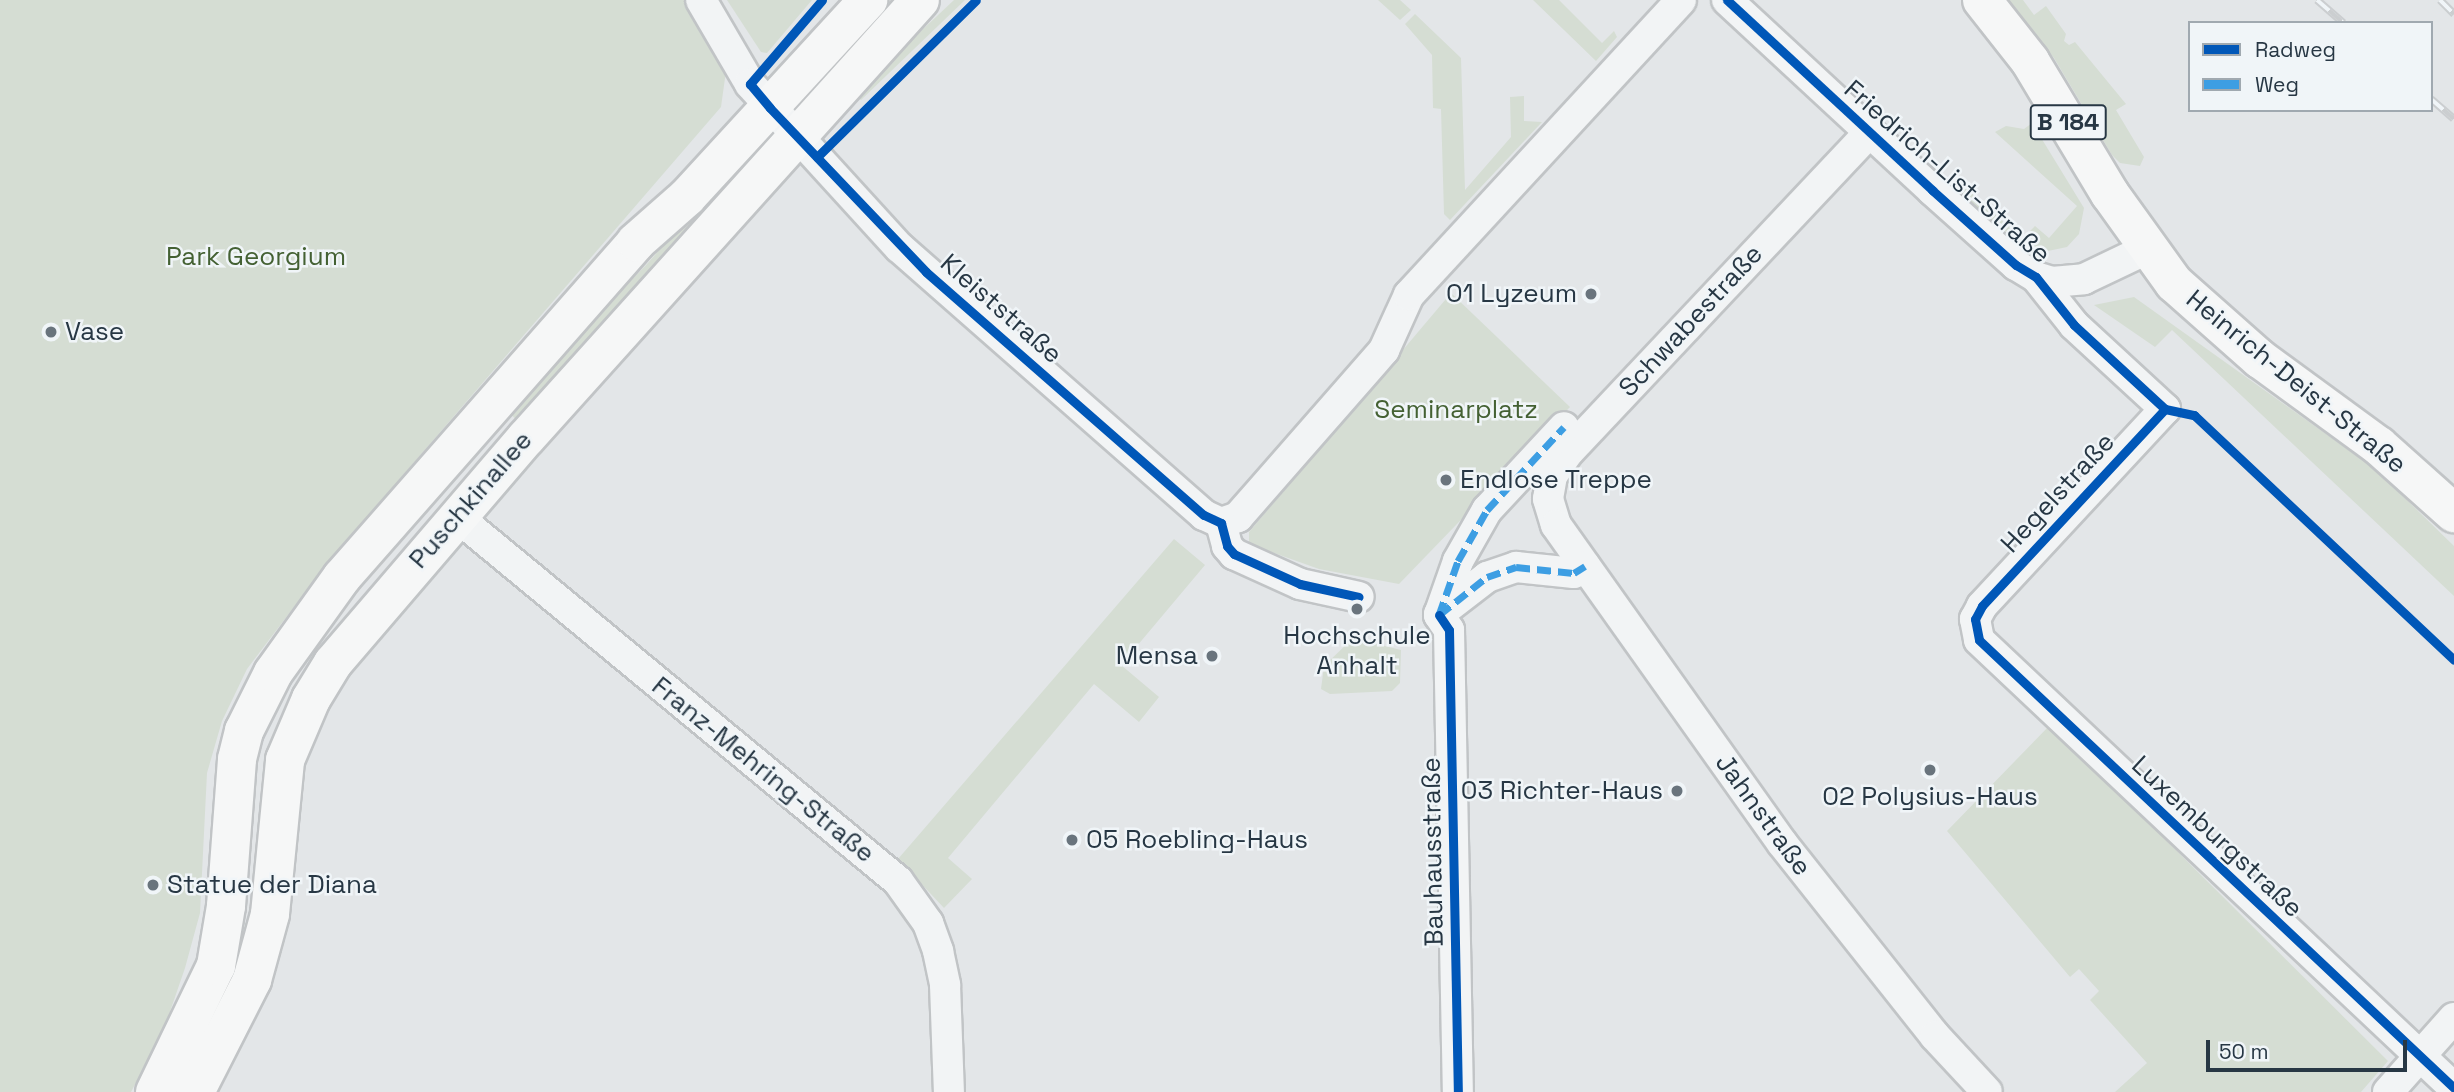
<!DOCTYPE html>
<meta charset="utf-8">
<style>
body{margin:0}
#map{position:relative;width:2454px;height:1092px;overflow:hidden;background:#e3e6e8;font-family:"Space Grotesk",sans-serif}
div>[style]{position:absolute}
.green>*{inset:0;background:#d5ddd3}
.roads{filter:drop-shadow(2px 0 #c1c4c6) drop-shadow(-2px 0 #c1c4c6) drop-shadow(0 2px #c1c4c6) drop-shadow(0 -2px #c1c4c6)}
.street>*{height:30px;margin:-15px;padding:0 15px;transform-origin:15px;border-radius:15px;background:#f2f4f5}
.secondary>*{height:38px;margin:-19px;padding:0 19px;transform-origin:19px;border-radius:19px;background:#f6f7f7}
.primary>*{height:38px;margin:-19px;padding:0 19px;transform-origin:19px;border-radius:19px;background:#f6f7f7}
.rail>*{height:8px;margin-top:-4px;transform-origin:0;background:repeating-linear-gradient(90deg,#f0f5f8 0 16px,#cbced0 0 32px);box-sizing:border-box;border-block:2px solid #cbced0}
.quiet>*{height:7px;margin-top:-3.5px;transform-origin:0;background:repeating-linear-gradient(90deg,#3d9ee3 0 14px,transparent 0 21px)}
.cycleway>*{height:9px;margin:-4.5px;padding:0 4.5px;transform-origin:4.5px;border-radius:4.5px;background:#0057b8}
.dots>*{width:19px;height:19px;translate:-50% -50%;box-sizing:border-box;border:4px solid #f0f5f8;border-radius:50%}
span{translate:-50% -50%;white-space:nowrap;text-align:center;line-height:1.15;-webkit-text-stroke:5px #f0f5f8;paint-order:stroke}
.shield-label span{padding:2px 5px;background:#f0f5f8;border:2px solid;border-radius:5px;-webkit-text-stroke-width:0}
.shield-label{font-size:24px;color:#273744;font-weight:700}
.street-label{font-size:26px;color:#273744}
.park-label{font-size:26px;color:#446133}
.poi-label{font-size:26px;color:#273744}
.right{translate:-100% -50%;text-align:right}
.left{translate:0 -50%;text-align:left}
.legend{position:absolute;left:2188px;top:21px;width:245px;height:91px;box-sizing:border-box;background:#f0f5f8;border:2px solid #a0a9b0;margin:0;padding:9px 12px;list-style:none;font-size:21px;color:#273744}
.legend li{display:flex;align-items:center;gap:14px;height:35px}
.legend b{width:35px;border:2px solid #a0a9b0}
.scale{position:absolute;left:2206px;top:1040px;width:201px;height:32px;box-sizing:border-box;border:4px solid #273744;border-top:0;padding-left:9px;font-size:21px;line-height:24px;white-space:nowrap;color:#273744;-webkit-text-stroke:5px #f0f5f8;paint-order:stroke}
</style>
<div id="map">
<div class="green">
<div style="clip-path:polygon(0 0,690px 0,727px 64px,721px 107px,328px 562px,247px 669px,222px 721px,207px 773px,200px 913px,185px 968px,164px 1029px,131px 1092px,0 1092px)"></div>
<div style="clip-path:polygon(727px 0,812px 0,767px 53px,761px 52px)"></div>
<div style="clip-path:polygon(954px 0,965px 0,861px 100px,854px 94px)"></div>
<div style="clip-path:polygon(1378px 0,1400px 0,1411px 10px,1400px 20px)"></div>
<div style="clip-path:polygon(1533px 0,1559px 0,1602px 43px,1614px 31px,1617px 37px,1596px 61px)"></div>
<div style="clip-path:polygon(2008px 0,2023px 0,2034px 15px,2046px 6px,2066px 34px,2064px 41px,2069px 45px,2075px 42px,2126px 104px,2116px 110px,2144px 157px,2140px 166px,2120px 163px,2112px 155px,2054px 58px)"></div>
<div style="clip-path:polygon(1415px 14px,1461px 58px,1465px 190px,1511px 137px,1510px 97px,1524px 96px,1524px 121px,1542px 122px,1450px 220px,1444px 214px,1441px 109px,1433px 108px,1432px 55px,1405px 24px)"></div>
<div style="clip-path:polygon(2032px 123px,2084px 208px,2079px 234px,2067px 247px,2048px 251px,2016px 240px,1951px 189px,1950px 184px,1954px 177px,2022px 239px,2035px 226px,2049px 238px,2077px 206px,1995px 132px,2006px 126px,2024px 129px)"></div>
<div style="clip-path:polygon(734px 164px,746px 173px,521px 424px,506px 410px,647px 264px)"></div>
<div style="clip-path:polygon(1451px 293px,1570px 407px,1399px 584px,1319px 569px,1249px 544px,1249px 532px)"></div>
<div style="clip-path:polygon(2134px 297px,2375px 469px,2454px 546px,2454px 596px,2172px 330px,2155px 347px,2094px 305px)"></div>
<div style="clip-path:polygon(1174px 539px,1205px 565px,1121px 665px,1159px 697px,1139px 722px,1094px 684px,948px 858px,972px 879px,944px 908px,898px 859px)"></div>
<div style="clip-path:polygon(1353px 638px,1401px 650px,1400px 683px,1392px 691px,1330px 694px,1321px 689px,1324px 666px)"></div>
<div style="clip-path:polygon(2050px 725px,2388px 1061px,2361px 1092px,2115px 1092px,2147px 1063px,2090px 1000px,2099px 991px,2079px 969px,2070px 977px,1947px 831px)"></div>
</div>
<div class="roads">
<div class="street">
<div style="left:701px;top:0;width:97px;rotate:59.7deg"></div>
<div style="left:750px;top:84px;width:222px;rotate:47.6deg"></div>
<div style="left:900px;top:248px;width:405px;rotate:41.3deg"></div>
<div style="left:1204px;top:515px;width:19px;rotate:25deg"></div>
<div style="left:1727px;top:0;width:280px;rotate:42.8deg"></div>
<div style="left:1932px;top:190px;width:113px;rotate:41.8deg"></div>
<div style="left:2016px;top:265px;width:23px;rotate:31deg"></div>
<div style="left:2036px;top:277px;width:61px;rotate:51.6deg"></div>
<div style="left:2074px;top:325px;width:124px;rotate:42.7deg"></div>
<div style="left:2165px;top:409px;width:269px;rotate:132.9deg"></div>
<div style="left:1982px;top:606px;width:15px;rotate:118deg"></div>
<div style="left:1975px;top:619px;width:21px;rotate:79deg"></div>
<div style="left:1979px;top:640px;width:653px;rotate:43.32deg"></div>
<div style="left:1869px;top:133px;width:439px;rotate:133.3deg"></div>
<div style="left:1568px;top:452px;width:29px;rotate:124deg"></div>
<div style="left:1552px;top:476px;width:23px;rotate:100deg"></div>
<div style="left:1548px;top:499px;width:27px;rotate:73deg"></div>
<div style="left:1556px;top:525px;width:390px;rotate:54.6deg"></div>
<div style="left:1782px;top:843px;width:246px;rotate:51.6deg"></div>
<div style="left:1935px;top:1036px;width:76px;rotate:47.1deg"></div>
<div style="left:2036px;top:277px;width:17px;rotate:17deg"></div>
<div style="left:2052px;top:282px;width:32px;rotate:-5deg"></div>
<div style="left:2084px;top:279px;width:70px;rotate:-25.5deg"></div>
<div style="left:456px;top:516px;width:573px;rotate:39.55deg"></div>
<div style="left:898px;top:881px;width:52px;rotate:54.5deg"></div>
<div style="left:928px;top:923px;width:30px;rotate:70deg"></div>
<div style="left:938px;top:951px;width:35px;rotate:78deg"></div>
<div style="left:945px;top:985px;width:107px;rotate:87.9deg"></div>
<div style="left:1221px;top:523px;width:18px;rotate:-19deg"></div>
<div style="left:1238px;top:517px;width:222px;rotate:-48.8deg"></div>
<div style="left:1384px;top:350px;width:60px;rotate:-65.6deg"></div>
<div style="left:1409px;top:295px;width:401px;rotate:-47.3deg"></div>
<div style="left:1221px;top:523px;width:24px;rotate:75deg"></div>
<div style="left:1227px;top:546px;width:11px;rotate:49deg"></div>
<div style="left:1234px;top:554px;width:72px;rotate:24.4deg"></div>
<div style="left:1300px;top:584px;width:60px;rotate:12.4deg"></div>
<div style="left:1439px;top:614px;width:61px;rotate:-37.6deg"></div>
<div style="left:1487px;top:577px;width:31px;rotate:-19deg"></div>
<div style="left:1516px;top:567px;width:58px;rotate:5.9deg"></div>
<div style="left:1574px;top:573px;width:13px;rotate:-32deg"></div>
<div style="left:1439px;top:615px;width:18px;rotate:56deg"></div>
<div style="left:1449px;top:630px;width:462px;rotate:88.9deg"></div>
<div style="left:1439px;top:615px;width:57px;rotate:-70.6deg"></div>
<div style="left:1458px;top:561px;width:59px;rotate:-60.4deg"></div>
<div style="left:1487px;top:510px;width:113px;rotate:-47.1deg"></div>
<div style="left:2388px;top:1092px;width:99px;rotate:-48.3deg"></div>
</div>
<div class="secondary">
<div style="left:155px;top:1092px;width:140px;rotate:-64.2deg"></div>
<div style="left:216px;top:966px;width:61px;rotate:-80.5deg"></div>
<div style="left:226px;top:906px;width:147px;rotate:-85.7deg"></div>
<div style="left:237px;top:759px;width:29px;rotate:-76deg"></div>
<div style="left:244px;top:731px;width:65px;rotate:-63.4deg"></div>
<div style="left:273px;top:673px;width:118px;rotate:-54.3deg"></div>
<div style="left:342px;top:577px;width:446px;rotate:-48.7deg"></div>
<div style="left:636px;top:242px;width:68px;rotate:-41.4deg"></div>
<div style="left:687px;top:197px;width:268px;rotate:-47.4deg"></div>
<div style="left:195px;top:1092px;width:126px;rotate:-63deg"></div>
<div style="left:252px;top:980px;width:68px;rotate:-74.7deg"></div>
<div style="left:270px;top:914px;width:155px;rotate:-84.4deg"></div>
<div style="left:285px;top:760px;width:66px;rotate:-66.9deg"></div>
<div style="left:311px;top:699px;width:42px;rotate:-58.6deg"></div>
<div style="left:333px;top:663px;width:296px;rotate:-49.4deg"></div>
<div style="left:526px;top:438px;width:589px;rotate:-48.03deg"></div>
</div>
<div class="primary">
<div style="left:1982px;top:0;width:78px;rotate:51.8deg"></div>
<div style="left:2030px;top:61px;width:155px;rotate:59deg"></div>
<div style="left:2110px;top:194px;width:110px;rotate:54.3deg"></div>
<div style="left:2174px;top:283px;width:115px;rotate:41.5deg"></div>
<div style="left:2260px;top:359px;width:147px;rotate:36.2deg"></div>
<div style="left:2379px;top:446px;width:101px;rotate:41.8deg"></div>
</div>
</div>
<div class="rail">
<div style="left:2317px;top:0;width:35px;rotate:41deg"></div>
<div style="left:2440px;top:0;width:20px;rotate:45deg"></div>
<div style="left:2431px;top:99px;width:30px;rotate:41deg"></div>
</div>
<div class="quiet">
<div style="left:1439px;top:615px;width:57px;rotate:-70.6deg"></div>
<div style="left:1458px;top:561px;width:59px;rotate:-60.4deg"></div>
<div style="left:1487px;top:510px;width:113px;rotate:-47.1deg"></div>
<div style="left:1439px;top:615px;width:61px;rotate:-38.4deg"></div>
<div style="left:1487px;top:577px;width:31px;rotate:-19deg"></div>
<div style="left:1516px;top:567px;width:58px;rotate:5.9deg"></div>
<div style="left:1574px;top:573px;width:13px;rotate:-32deg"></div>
</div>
<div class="cycleway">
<div style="left:822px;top:0;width:111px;rotate:130.6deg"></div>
<div style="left:750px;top:84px;width:31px;rotate:50deg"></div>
<div style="left:770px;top:108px;width:226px;rotate:46.4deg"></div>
<div style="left:926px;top:272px;width:369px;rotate:41.2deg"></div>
<div style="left:1204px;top:515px;width:19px;rotate:25deg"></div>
<div style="left:1221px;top:523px;width:24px;rotate:75deg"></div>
<div style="left:1227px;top:546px;width:11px;rotate:49deg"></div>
<div style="left:1234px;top:554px;width:72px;rotate:24.4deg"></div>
<div style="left:1300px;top:584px;width:60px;rotate:12.4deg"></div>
<div style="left:1727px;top:0;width:280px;rotate:42.8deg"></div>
<div style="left:1932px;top:190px;width:113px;rotate:41.8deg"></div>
<div style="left:2016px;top:265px;width:23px;rotate:31deg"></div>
<div style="left:2036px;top:277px;width:61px;rotate:51.6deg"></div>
<div style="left:2074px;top:325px;width:124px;rotate:42.7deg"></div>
<div style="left:817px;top:157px;width:223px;rotate:-44.6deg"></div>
<div style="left:2165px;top:409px;width:269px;rotate:132.9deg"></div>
<div style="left:1982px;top:606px;width:15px;rotate:118deg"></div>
<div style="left:1975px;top:619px;width:21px;rotate:79deg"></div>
<div style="left:1979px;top:640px;width:653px;rotate:43.32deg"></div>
<div style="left:2165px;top:409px;width:30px;rotate:12deg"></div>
<div style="left:2194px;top:415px;width:357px;rotate:43.3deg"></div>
<div style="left:1439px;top:615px;width:18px;rotate:56deg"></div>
<div style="left:1449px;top:630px;width:462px;rotate:88.9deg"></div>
</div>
<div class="dots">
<div style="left:1591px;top:294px;background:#69747d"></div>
<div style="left:51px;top:332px;background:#69747d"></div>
<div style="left:1446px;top:480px;background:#69747d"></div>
<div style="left:1357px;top:609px;background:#69747d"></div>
<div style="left:1212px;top:656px;background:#69747d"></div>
<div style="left:1930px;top:770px;background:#69747d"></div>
<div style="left:1677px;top:791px;background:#69747d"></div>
<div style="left:1072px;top:840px;background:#69747d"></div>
<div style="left:153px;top:885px;background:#69747d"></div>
</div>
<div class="shield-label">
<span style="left:2068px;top:122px">B 184</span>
</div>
<div class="street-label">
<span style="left:1947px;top:172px;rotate:41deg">Friedrich-List-Straße</span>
<span style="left:1001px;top:309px;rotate:41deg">Kleiststraße</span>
<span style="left:1691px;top:321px;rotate:-47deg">Schwabestraße</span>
<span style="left:2296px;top:382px;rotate:39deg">Heinrich-Deist-Straße</span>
<span style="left:2058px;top:493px;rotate:-47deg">Hegelstraße</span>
<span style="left:471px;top:500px;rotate:-49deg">Puschkinallee</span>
<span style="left:763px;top:770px;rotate:39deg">Franz-Mehring-Straße</span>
<span style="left:1763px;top:815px;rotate:54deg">Jahnstraße</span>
<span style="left:2217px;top:837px;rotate:43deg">Luxemburgstraße</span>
<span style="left:1433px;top:852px;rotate:-91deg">Bauhausstraße</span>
</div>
<div class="park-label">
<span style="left:256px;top:257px">Park Georgium</span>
<span style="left:1456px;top:410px">Seminarplatz</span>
</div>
<div class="poi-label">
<span class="right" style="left:1577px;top:294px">01 Lyzeum</span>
<span class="left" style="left:65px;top:332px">Vase</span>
<span class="left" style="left:1460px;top:480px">Endlose Treppe</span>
<span style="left:1357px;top:651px">Hochschule<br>Anhalt</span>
<span class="right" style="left:1198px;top:656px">Mensa</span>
<span class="right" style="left:1663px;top:791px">03 Richter-Haus</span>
<span style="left:1930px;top:797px">02 Polysius-Haus</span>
<span class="left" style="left:1086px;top:840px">05 Roebling-Haus</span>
<span class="left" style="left:167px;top:885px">Statue der Diana</span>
</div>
<ul class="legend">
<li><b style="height:9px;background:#0057b8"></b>Radweg</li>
<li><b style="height:9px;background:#3d9ee3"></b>Weg</li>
</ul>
<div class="scale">50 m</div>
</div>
